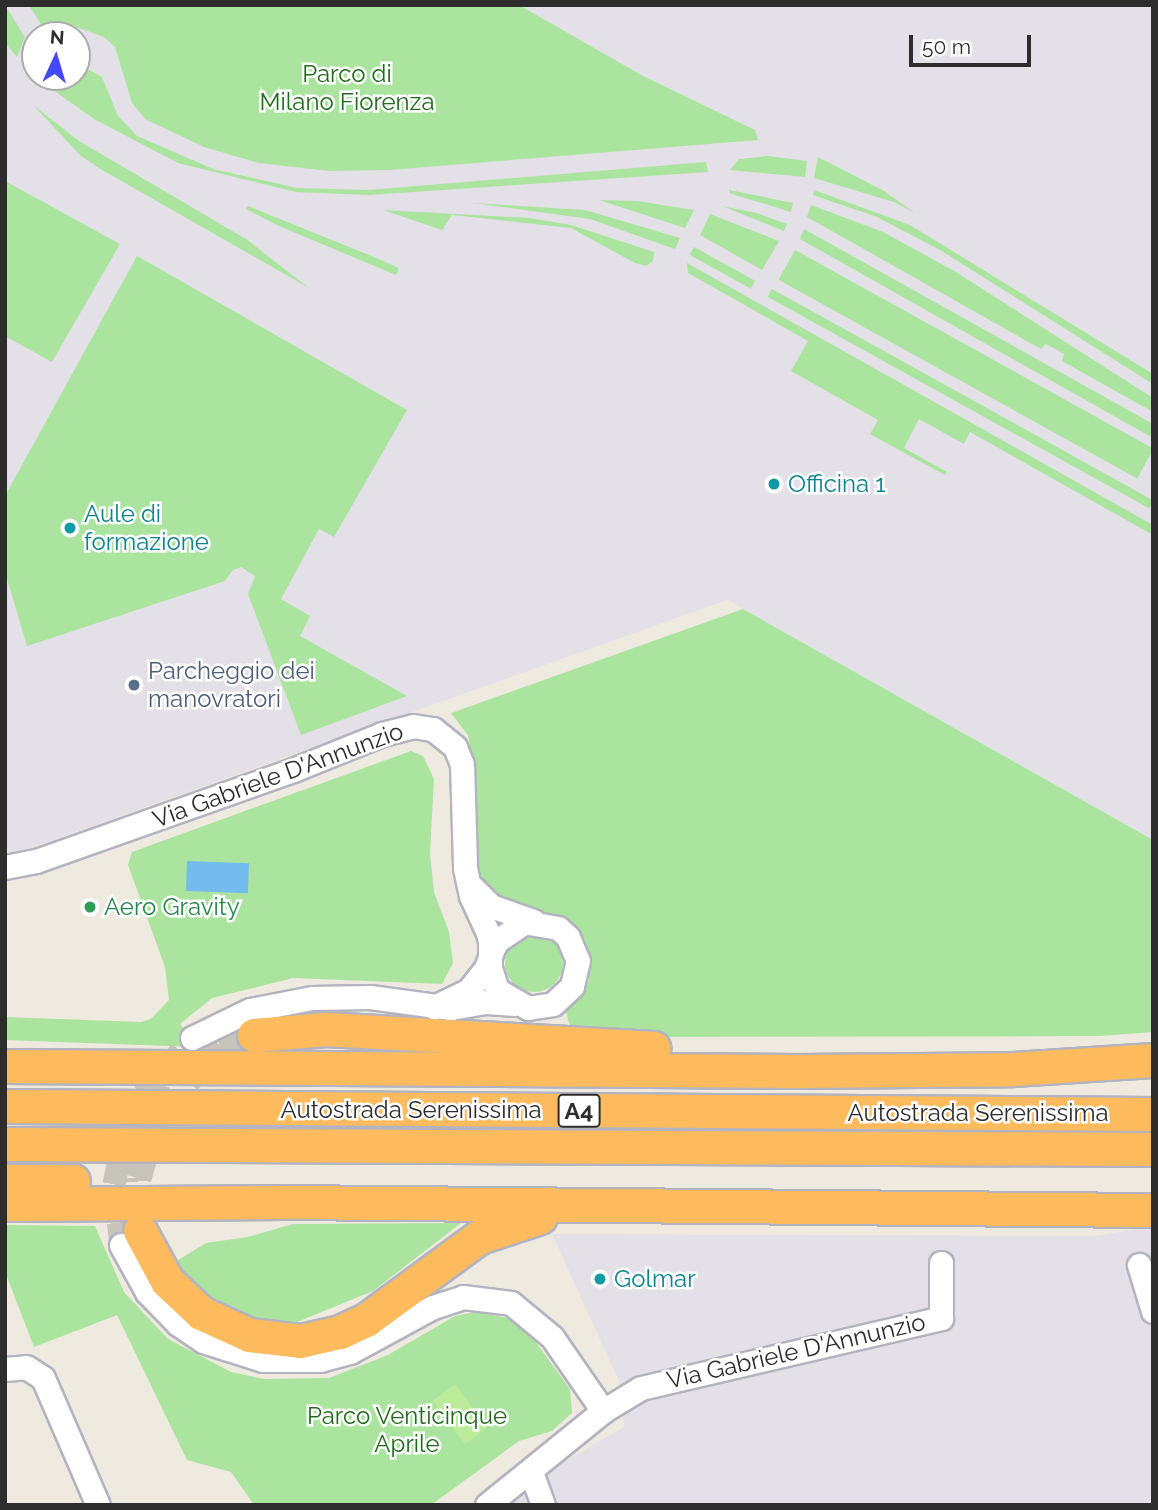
<!DOCTYPE html>
<style>
body{margin:0}
#map{position:relative;width:1158px;height:1510px;overflow:hidden;background:#eeeae0;font-family:Raleway,sans-serif}
div>[style]{position:absolute}
.industrial>*{inset:0;background:#e3e0e7}
.green>*{inset:0;background:#abe49e;transform-origin:0 0}
.round{border-radius:50%}
.pitch>*{inset:0;background:#bceb9a;transform-origin:0 0}
.water>*{inset:0;background:#75bcee;transform-origin:0 0}
.minor-tunnel>*{height:23px;margin-top:-11.5px;transform-origin:0;background:repeating-linear-gradient(90deg,#c7c4bc 0 23px,transparent 0 34px)}
.highway-tunnel>*{height:33px;margin-top:-16.5px;transform-origin:0;background:repeating-linear-gradient(90deg,#c7c4bc 0 33px,transparent 0 50px)}
.roads{filter:drop-shadow(2px 0 #b3b4c0) drop-shadow(-2px 0 #b3b4c0) drop-shadow(0 2px #b3b4c0) drop-shadow(0 -2px #b3b4c0)}
.minor>*{height:23px;margin:-11.5px;padding:0 11.5px;transform-origin:11.5px;border-radius:11.5px;background:#fff}
.highway>*{height:33px;margin:-16.5px;padding:0 16.5px;transform-origin:16.5px;border-radius:16.5px;background:#fdbb5d}
.dots>*{width:19px;height:19px;translate:-50% -50%;box-sizing:border-box;border:4px solid #fff;border-radius:50%}
span{translate:-50% -50%;white-space:nowrap;text-align:center;line-height:1.15;-webkit-text-stroke:5px #fff;paint-order:stroke}
.shield-label span{padding:2px 5px;background:#fff;border:2px solid;border-radius:5px;-webkit-text-stroke-width:0}
.shield-label{font-size:23px;color:#2d2d2d;font-weight:700}
.park-label{font-size:24px;color:#206c1c}
.culture-label{font-size:24px;color:#0d838f}
.left{translate:0 -50%;text-align:left}
.service-label{font-size:24px;color:#4e5e75}
.street-label{font-size:24px;color:#2d2d2d}
.leisure-label{font-size:24px;color:#27864d}
.frame{position:absolute;inset:0;border:7px solid #2d2d2d;pointer-events:none}
.north{position:absolute;left:21px;top:21px;width:70px;height:70px;box-sizing:border-box;background:#fff;border:2px solid #ababab;border-radius:50%;rotate:4deg;font-size:19px;font-weight:700;line-height:28px;text-align:center;color:#2d2d2d}
.north::after{content:'';display:block;margin:auto;width:24px;height:32px;background:#4349f9;clip-path:polygon(50% 0,100% 100%,50% 72%,0 100%)}
.scale{position:absolute;left:909px;top:35px;width:122px;height:32px;box-sizing:border-box;border:4px solid #2d2d2d;border-top:0;padding-left:9px;font-size:21px;line-height:24px;white-space:nowrap;color:#2d2d2d;-webkit-text-stroke:5px #fff;paint-order:stroke}
</style>
<div id="map">
<div class="industrial">
<div style="clip-path:polygon(evenodd,5px 5px,1153px 5px,1153px 840px,727px 600px,13px 854px,5px 849px,5px 5px,35px 35px,77px 35px,77px 77px,35px 77px,35px 35px)"></div>
<div style="clip-path:polygon(1153px 1226px,1153px 1505px,501px 1505px,546px 1472px,624px 1427px,619px 1381px,552px 1234px,1096px 1236px)"></div>
</div>
<div class="green">
<div style="clip-path:polygon(5px 5px,25px 37px,17px 57px,5px 43px)"></div>
<div style="clip-path:polygon(29px 5px,519px 5px,643px 76px,755px 130px,758px 140px,389px 170px,329px 171px,259px 163px,204px 147px,145px 119px,132px 103px,115px 47px,104px 37px,74px 26px,45px 31px)"></div>
<div style="clip-path:polygon(77px 63px,102px 77px,118px 116px,137px 136px,213px 169px,297px 188px,368px 190px,706px 162px,708px 172px,369px 195px,296px 192px,178px 163px,94px 119px,35px 77px,77px 77px)"></div>
<div style="clip-path:polygon(33px 105px,79px 141px,246px 239px,309px 288px,97px 167px,80px 155px)"></div>
<div style="clip-path:polygon(768px 156px,807px 161px,805px 177px,730px 170px,739px 159px)"></div>
<div style="clip-path:polygon(818px 157px,884px 191px,915px 213px,894px 202px,814px 178px)"></div>
<div style="clip-path:polygon(5px 181px,120px 244px,52px 362px,5px 336px)"></div>
<div style="clip-path:polygon(729px 190px,793px 203px,791px 212px,729px 193px)"></div>
<div style="clip-path:polygon(814px 190px,910px 225px,1153px 374px,1153px 384px,940px 250px,877px 217px,813px 195px)"></div>
<div style="clip-path:polygon(599px 200px,637px 201px,694px 210px,685px 228px)"></div>
<div style="clip-path:polygon(473px 203px,585px 210px,680px 238px,675px 249px,590px 219px)"></div>
<div style="clip-path:polygon(811px 205px,883px 232px,956px 272px,1153px 398px,1153px 412px,1062px 361px,1064px 354px,1046px 344px,1041px 349px,807px 217px)"></div>
<div style="clip-path:polygon(248px 206px,369px 255px,399px 268px,396px 275px,279px 226px,246px 209px)"></div>
<div style="clip-path:polygon(722px 206px,756px 213px,787px 224px,784px 231px)"></div>
<div style="clip-path:polygon(383px 210px,529px 218px,571px 225px,654px 252px,653px 261px,646px 266px,635px 263px,571px 228px,452px 215px,442px 230px)"></div>
<div style="clip-path:polygon(710px 214px,779px 241px,762px 270px,700px 235px)"></div>
<div style="clip-path:polygon(804px 229px,1153px 424px,1153px 438px,800px 239px)"></div>
<div style="left:694px;top:247px;width:70px;height:9px;rotate:29deg"></div>
<div style="left:795px;top:250px;width:410px;height:34px;rotate:29deg"></div>
<div style="clip-path:polygon(137px 256px,407px 410px,334px 537px,319px 529px,281px 599px,310px 616px,300px 636px,407px 696px,301px 735px,248px 594px,255px 576px,241px 567px,233px 570px,225px 581px,27px 646px,5px 572px,5px 496px)"></div>
<div style="clip-path:polygon(687px 263px,1153px 525px,1153px 535px,970px 432px,964px 444px,919px 419px,904px 448px,947px 472px,945px 475px,870px 434px,878px 420px,791px 371px,808px 341px,688px 273px)"></div>
<div style="left:772px;top:289px;width:436px;height:9px;rotate:29deg"></div>
<div style="clip-path:polygon(743px 609px,1153px 840px,1153px 1032px,1100px 1036px,572px 1037px,566px 1010px,589px 981px,587px 945px,561px 917px,498px 904px,475px 874px,472px 761px,468px 735px,451px 713px)"></div>
<div style="clip-path:polygon(411px 751px,423px 756px,434px 779px,430px 853px,434px 892px,449px 932px,453px 963px,442px 984px,293px 978px,212px 998px,180px 1024px,196px 1047px,5px 1040px,5px 1017px,141px 1022px,151px 1019px,169px 1000px,165px 967px,128px 865px,132px 852px)"></div>
<div class="round" style="left:505px;top:934px;width:58px;height:58px"></div>
<div style="clip-path:polygon(461px 1223px,373px 1291px,292px 1324px,224px 1314px,170px 1265px,206px 1243px,248px 1237px,293px 1224px)"></div>
<div style="clip-path:polygon(5px 1225px,95px 1226px,124px 1292px,168px 1339px,231px 1372px,264px 1379px,329px 1378px,388px 1355px,455px 1316px,475px 1312px,508px 1318px,532px 1337px,570px 1389px,572px 1413px,552px 1431px,519px 1441px,431px 1505px,254px 1505px,231px 1472px,187px 1460px,117px 1315px,34px 1347px,5px 1272px)"></div>
</div>
<div class="pitch">
<div style="left:455px;top:1384px;width:54px;height:28px;rotate:53deg"></div>
</div>
<div class="water">
<div style="left:187px;top:861px;width:62px;height:30px;rotate:2deg"></div>
</div>
<div class="minor-tunnel">
<div style="left:121px;top:1245px;width:61px;rotate:-96.5deg"></div>
<div style="left:114px;top:1184px;width:56px;rotate:-78.7deg"></div>
<div style="left:125px;top:1129px;width:39px;rotate:-63deg"></div>
<div style="left:143px;top:1094px;width:74px;rotate:-48.8deg"></div>
</div>
<div class="highway-tunnel">
<div style="left:140px;top:1231px;width:54px;rotate:-95.3deg"></div>
<div style="left:135px;top:1177px;width:63px;rotate:-73.3deg"></div>
<div style="left:153px;top:1117px;width:76px;rotate:-49.8deg"></div>
<div style="left:202px;top:1059px;width:22px;rotate:-34deg"></div>
<div style="left:220px;top:1047px;width:36px;rotate:-19deg"></div>
</div>
<div class="roads">
<div class="minor">
<div style="left:5px;top:867px;width:32px;rotate:-11deg"></div>
<div style="left:36px;top:861px;width:273px;rotate:-19.5deg"></div>
<div style="left:293px;top:770px;width:96px;rotate:-22deg"></div>
<div style="left:382px;top:734px;width:32px;rotate:-14deg"></div>
<div style="left:413px;top:726px;width:20px;rotate:9deg"></div>
<div style="left:433px;top:729px;width:28px;rotate:39deg"></div>
<div style="left:455px;top:747px;width:18px;rotate:68deg"></div>
<div style="left:462px;top:764px;width:104px;rotate:88.3deg"></div>
<div style="left:465px;top:868px;width:29px;rotate:78deg"></div>
<div style="left:471px;top:896px;width:41px;rotate:65.3deg"></div>
<div style="left:488px;top:933px;width:9px;rotate:77deg"></div>
<div style="left:490px;top:942px;width:26px;rotate:90deg"></div>
<div style="left:490px;top:968px;width:23px;rotate:72deg"></div>
<div style="left:497px;top:990px;width:36px;rotate:30deg"></div>
<div style="left:528px;top:1008px;width:25px;rotate:-9deg"></div>
<div style="left:553px;top:1004px;width:26px;rotate:-43deg"></div>
<div style="left:572px;top:986px;width:26px;rotate:-77deg"></div>
<div style="left:578px;top:961px;width:26px;rotate:-113deg"></div>
<div style="left:568px;top:937px;width:13px;rotate:-138deg"></div>
<div style="left:558px;top:928px;width:34px;rotate:-170deg"></div>
<div style="left:525px;top:922px;width:34px;rotate:146deg"></div>
<div style="left:497px;top:941px;width:8px;rotate:120deg"></div>
<div style="left:493px;top:948px;width:9px;rotate:108deg"></div>
<div style="left:490px;top:957px;width:12px;rotate:110deg"></div>
<div style="left:486px;top:968px;width:28px;rotate:128deg"></div>
<div style="left:469px;top:990px;width:39px;rotate:154deg"></div>
<div style="left:473px;top:888px;width:25px;rotate:45deg"></div>
<div style="left:491px;top:906px;width:45px;rotate:19.7deg"></div>
<div style="left:192px;top:1038px;width:64px;rotate:-25.8deg"></div>
<div style="left:250px;top:1010px;width:63px;rotate:-11deg"></div>
<div style="left:312px;top:998px;width:58px;rotate:-1deg"></div>
<div style="left:370px;top:997px;width:82px;rotate:7.7deg"></div>
<div style="left:451px;top:1008px;width:36px;rotate:-10deg"></div>
<div style="left:486px;top:1002px;width:29px;rotate:4deg"></div>
<div style="left:121px;top:1245px;width:54px;rotate:61deg"></div>
<div style="left:147px;top:1292px;width:45px;rotate:45.9deg"></div>
<div style="left:178px;top:1324px;width:30px;rotate:34deg"></div>
<div style="left:203px;top:1341px;width:63px;rotate:17.6deg"></div>
<div style="left:263px;top:1360px;width:57px"></div>
<div style="left:320px;top:1360px;width:31px;rotate:-15deg"></div>
<div style="left:350px;top:1352px;width:94px;rotate:-28.5deg"></div>
<div style="left:433px;top:1307px;width:32px;rotate:-18deg"></div>
<div style="left:463px;top:1297px;width:48px;rotate:7.1deg"></div>
<div style="left:511px;top:1303px;width:53px;rotate:39.7deg"></div>
<div style="left:552px;top:1337px;width:90px;rotate:55.4deg"></div>
<div style="left:1139px;top:1265px;width:48px;rotate:73.1deg"></div>
<div style="left:5px;top:1369px;width:21px;rotate:-5deg"></div>
<div style="left:26px;top:1367px;width:20px;rotate:33deg"></div>
<div style="left:43px;top:1378px;width:138px;rotate:66.6deg"></div>
<div style="left:531px;top:1472px;width:35px;rotate:70deg"></div>
<div style="left:487px;top:1505px;width:149px;rotate:-39deg"></div>
<div style="left:603px;top:1411px;width:44px;rotate:-31.2deg"></div>
<div style="left:641px;top:1388px;width:308px;rotate:-13.1deg"></div>
<div style="left:941px;top:1318px;width:55px;rotate:-90deg"></div>
</div>
<div class="highway">
<div style="left:254px;top:1035px;width:72px;rotate:-4.8deg"></div>
<div style="left:326px;top:1029px;width:328px;rotate:3.3deg"></div>
<div style="left:5px;top:1066px;width:794px;rotate:0.36deg"></div>
<div style="left:799px;top:1071px;width:214px;rotate:-0.5deg"></div>
<div style="left:1013px;top:1069px;width:140px;rotate:-3.7deg"></div>
<div style="left:5px;top:1106px;width:1148px;rotate:0.4deg"></div>
<div style="left:5px;top:1144px;width:1148px;rotate:0.25deg"></div>
<div style="left:5px;top:1181px;width:68px"></div>
<div style="left:5px;top:1204px;width:278px;rotate:-0.4deg"></div>
<div style="left:283px;top:1202px;width:870px;rotate:0.53deg"></div>
<div style="left:140px;top:1231px;width:57px;rotate:61.6deg"></div>
<div style="left:167px;top:1281px;width:47px;rotate:43.3deg"></div>
<div style="left:201px;top:1313px;width:53px;rotate:24.6deg"></div>
<div style="left:249px;top:1335px;width:51px;rotate:6.7deg"></div>
<div style="left:300px;top:1341px;width:41px;rotate:-12.7deg"></div>
<div style="left:340px;top:1332px;width:29px;rotate:-25deg"></div>
<div style="left:366px;top:1320px;width:140px;rotate:-36.3deg"></div>
<div style="left:479px;top:1237px;width:64px;rotate:-18.2deg"></div>
</div>
</div>
<div class="dots">
<div style="left:774px;top:484px;background:#0f9aa8"></div>
<div style="left:70px;top:528px;background:#0f9aa8"></div>
<div style="left:134px;top:685px;background:#5c6f8a"></div>
<div style="left:90px;top:907px;background:#2e9e5b"></div>
<div style="left:600px;top:1279px;background:#0f9aa8"></div>
</div>
<div class="shield-label">
<span style="left:579px;top:1111px">A4</span>
</div>
<div class="park-label">
<span style="left:347px;top:88px">Parco di<br>Milano Fiorenza</span>
<span style="left:407px;top:1430px">Parco Venticinque<br>Aprile</span>
</div>
<div class="culture-label">
<span class="left" style="left:788px;top:484px">Officina 1</span>
<span class="left" style="left:84px;top:528px">Aule di<br>formazione</span>
<span class="left" style="left:614px;top:1279px">Golmar</span>
</div>
<div class="service-label">
<span class="left" style="left:148px;top:685px">Parcheggio dei<br>manovratori</span>
</div>
<div class="street-label">
<span style="left:278px;top:775px;rotate:-20deg">Via Gabriele D'Annunzio</span>
<span style="left:411px;top:1110px">Autostrada Serenissima</span>
<span style="left:978px;top:1113px">Autostrada Serenissima</span>
<span style="left:796px;top:1351px;rotate:-13deg">Via Gabriele D'Annunzio</span>
</div>
<div class="leisure-label">
<span class="left" style="left:104px;top:907px">Aero Gravity</span>
</div>
<div class="frame"></div>
<div class="north">N</div>
<div class="scale">50 m</div>
</div>
